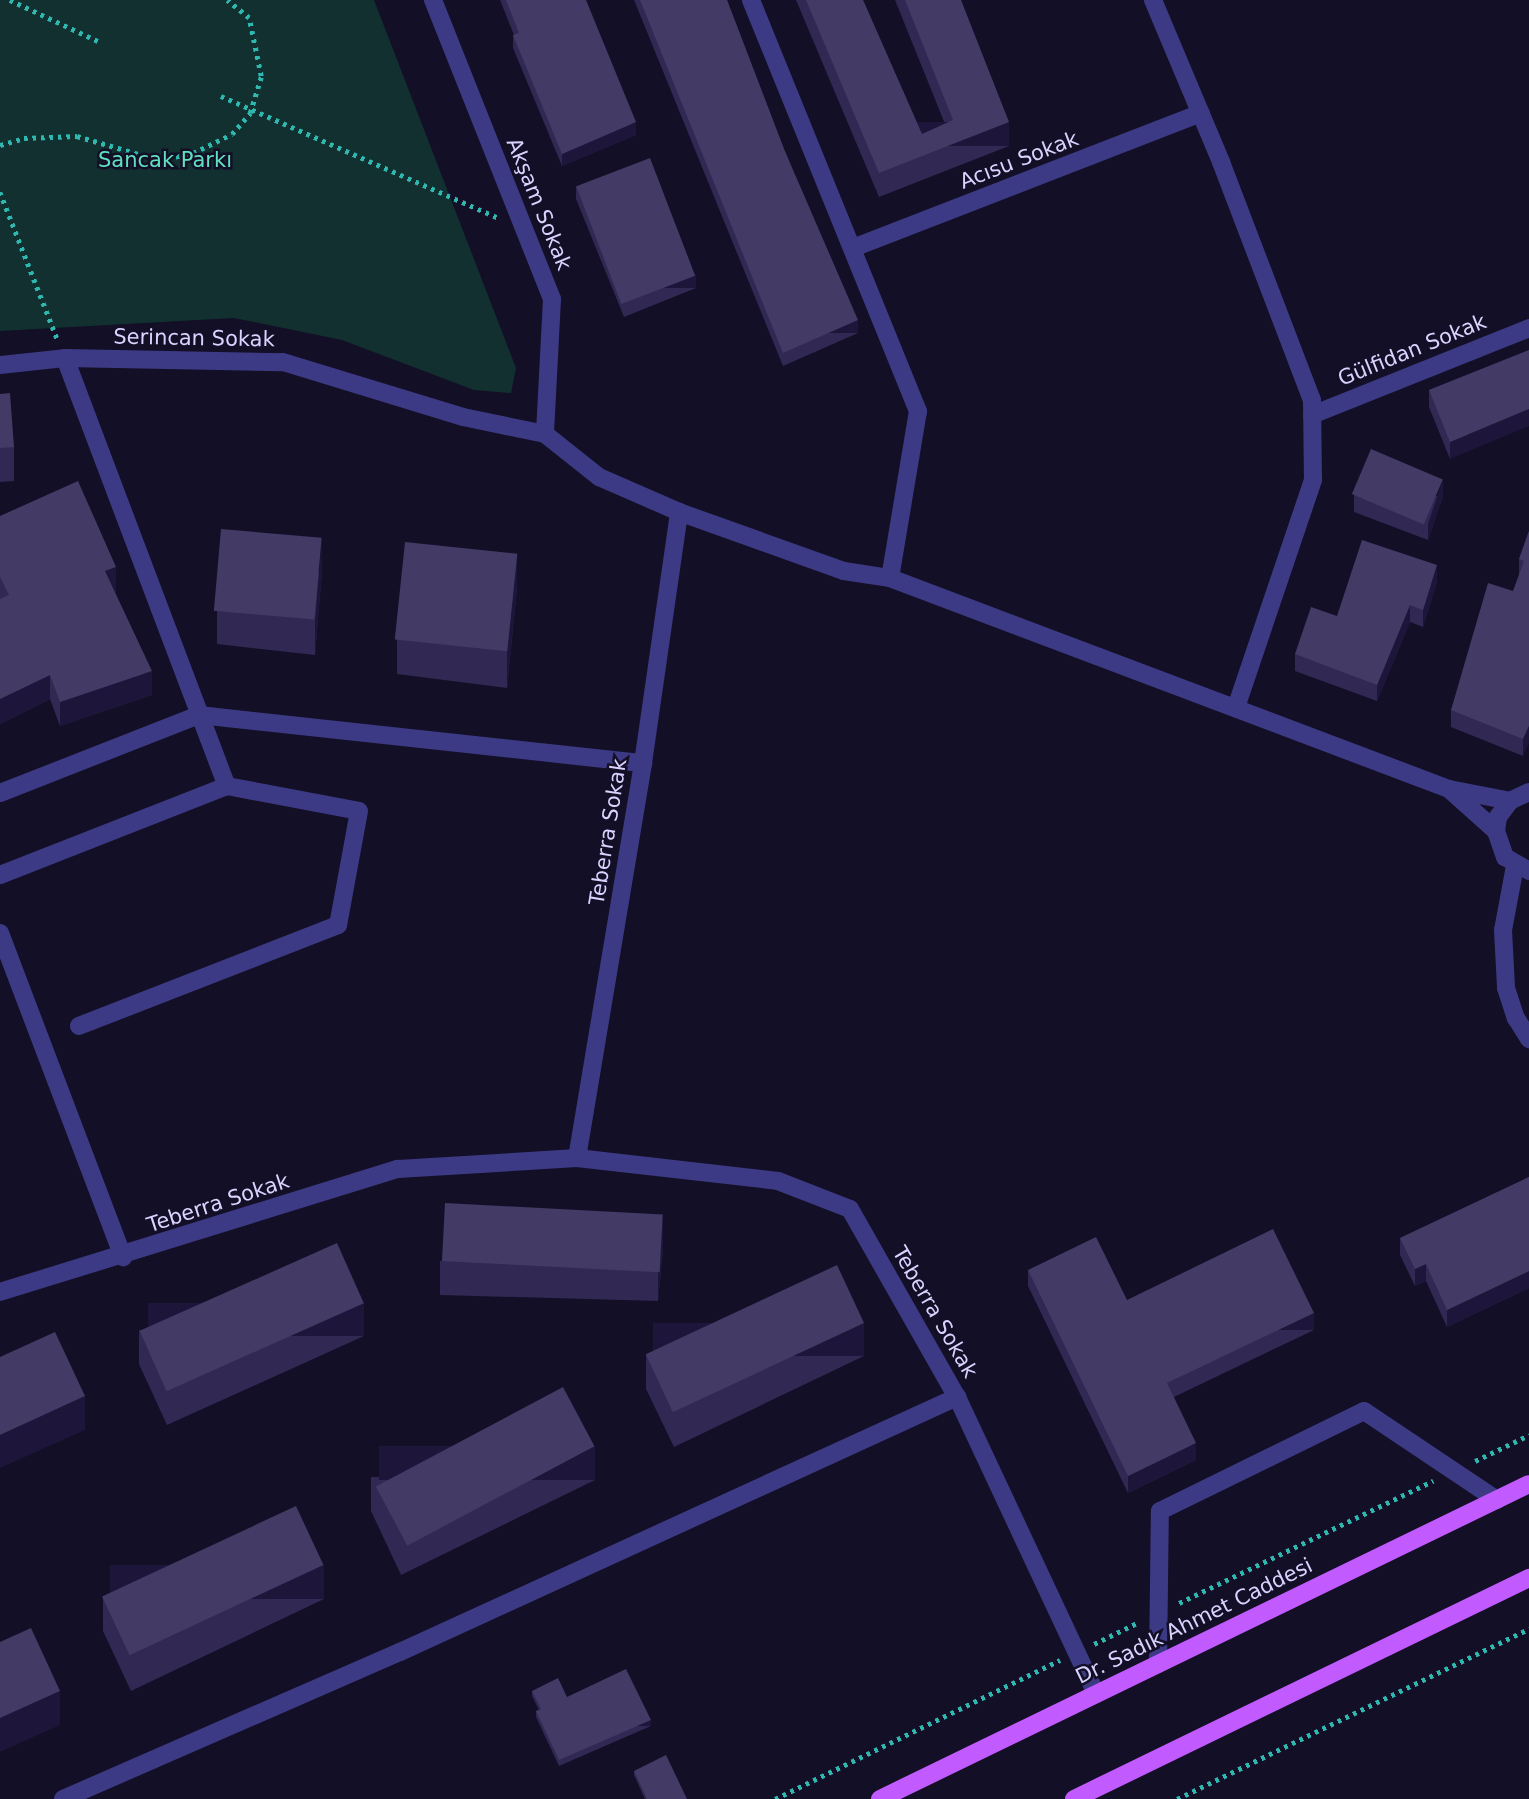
<!DOCTYPE html>
<meta charset="utf-8">
<style>
body{margin:0}
#map{position:relative;width:1529px;height:1799px;overflow:hidden;background:#130f26;font-family:"DejaVu Sans",sans-serif}
div>[style]{position:absolute}
.green>*{inset:0;background:#12302f}
.path>*{height:4.5px;margin-top:-2.25px;transform-origin:0;background:repeating-linear-gradient(90deg,#2fb8b0 0 3.5px,transparent 0 8.5px)}
.minor>*{height:18px;margin:-9px;padding:0 9px;transform-origin:9px;border-radius:9px;background:#3d3a85}
.major>*{height:18px;margin:-9px;padding:0 9px;transform-origin:9px;border-radius:9px;background:#c25bff}
.wall>*{inset:0;background:#312854}
.shaded-wall>*{inset:0;background:#1d163a;transform-origin:0 0}
.building>*{inset:0;background:#433a66;transform-origin:0 0}
span{translate:-50% -50%;white-space:nowrap;text-align:center;line-height:1.15;-webkit-text-stroke:5px #130f26;paint-order:stroke}
.park-label{font-size:21px;color:#5fe0c0}
.street-label{font-size:21px;color:#d9d4ff}
</style>
<div id="map">
<div class="green">
<div style="clip-path:polygon(0 0,374px 0,516px 368px,511px 393px,474px 390px,342px 340px,234px 318px,0 331px)"></div>
</div>
<div class="path">
<div style="left:10px;top:0;width:97px;rotate:25deg"></div>
<div style="left:221px;top:96px;width:304px;rotate:23.7deg"></div>
<div style="left:0;top:145px;width:25px;rotate:-16deg"></div>
<div style="left:24px;top:138px;width:53px;rotate:-2.2deg"></div>
<div style="left:77px;top:136px;width:85px;rotate:16.3deg"></div>
<div style="left:159px;top:160px;width:35px;rotate:-12deg"></div>
<div style="left:193px;top:153px;width:43px;rotate:-26deg"></div>
<div style="left:232px;top:134px;width:28px;rotate:-49deg"></div>
<div style="left:250px;top:113px;width:39px;rotate:-73deg"></div>
<div style="left:261px;top:76px;width:59px;rotate:-101.7deg"></div>
<div style="left:249px;top:18px;width:28px;rotate:-141deg"></div>
<div style="left:0;top:192px;width:157px;rotate:68.7deg"></div>
<div style="left:1475px;top:1461px;width:60px;rotate:-25.7deg"></div>
<div style="left:1179px;top:1603px;width:282px;rotate:-25.7deg"></div>
<div style="left:1094px;top:1644px;width:50px;rotate:-26.1deg"></div>
<div style="left:775px;top:1799px;width:317px;rotate:-26deg"></div>
<div style="left:1177px;top:1799px;width:391px;rotate:-25.8deg"></div>
</div>
<div class="minor">
<div style="left:433px;top:0;width:322px;rotate:68.3deg"></div>
<div style="left:552px;top:299px;width:135px;rotate:93deg"></div>
<div style="left:751px;top:0;width:444px;rotate:67.9deg"></div>
<div style="left:918px;top:411px;width:169px;rotate:99.5deg"></div>
<div style="left:1153px;top:0;width:176px;rotate:67.2deg"></div>
<div style="left:1221px;top:162px;width:255px;rotate:69.1deg"></div>
<div style="left:1312px;top:400px;width:80px;rotate:89.3deg"></div>
<div style="left:1313px;top:480px;width:241px;rotate:108.7deg"></div>
<div style="left:853px;top:248px;width:373px;rotate:-21.2deg"></div>
<div style="left:65px;top:358px;width:458px;rotate:69.3deg"></div>
<div style="left:0;top:365px;width:65px;rotate:-6.1deg"></div>
<div style="left:65px;top:358px;width:218px;rotate:1.1deg"></div>
<div style="left:283px;top:362px;width:188px;rotate:17deg"></div>
<div style="left:463px;top:417px;width:84px;rotate:11.7deg"></div>
<div style="left:545px;top:434px;width:69px;rotate:38.5deg"></div>
<div style="left:599px;top:477px;width:87px;rotate:23.6deg"></div>
<div style="left:679px;top:512px;width:175px;rotate:19.7deg"></div>
<div style="left:844px;top:571px;width:47px;rotate:8.7deg"></div>
<div style="left:890px;top:578px;width:597px;rotate:20.68deg"></div>
<div style="left:1449px;top:789px;width:62px;rotate:11.1deg"></div>
<div style="left:1312px;top:415px;width:234px;rotate:-21.8deg"></div>
<div style="left:1449px;top:789px;width:63px;rotate:41.8deg"></div>
<div style="left:1529px;top:792px;width:21px;rotate:155deg"></div>
<div style="left:1510px;top:801px;width:20px;rotate:127deg"></div>
<div style="left:1498px;top:817px;width:14px;rotate:98deg"></div>
<div style="left:1496px;top:831px;width:28px;rotate:71deg"></div>
<div style="left:1505px;top:857px;width:28px;rotate:30deg"></div>
<div style="left:0;top:793px;width:214px;rotate:-21.4deg"></div>
<div style="left:199px;top:715px;width:447px;rotate:6.2deg"></div>
<div style="left:1515px;top:866px;width:65px;rotate:100.6deg"></div>
<div style="left:1503px;top:930px;width:58px;rotate:87deg"></div>
<div style="left:1506px;top:988px;width:32px;rotate:72deg"></div>
<div style="left:1516px;top:1018px;width:25px;rotate:58deg"></div>
<div style="left:0;top:875px;width:244px;rotate:-21.4deg"></div>
<div style="left:227px;top:786px;width:134px;rotate:10.7deg"></div>
<div style="left:359px;top:811px;width:116px;rotate:100.4deg"></div>
<div style="left:338px;top:925px;width:278px;rotate:158.7deg"></div>
<div style="left:0;top:933px;width:347px;rotate:69.2deg"></div>
<div style="left:577px;top:1158px;width:400px;rotate:-80.5deg"></div>
<div style="left:643px;top:763px;width:254px;rotate:-81.8deg"></div>
<div style="left:0;top:1292px;width:417px;rotate:-17.2deg"></div>
<div style="left:398px;top:1169px;width:179px;rotate:-3.5deg"></div>
<div style="left:577px;top:1158px;width:202px;rotate:6.5deg"></div>
<div style="left:778px;top:1181px;width:77px;rotate:21.3deg"></div>
<div style="left:850px;top:1209px;width:216px;rotate:60.4deg"></div>
<div style="left:957px;top:1397px;width:328px;rotate:64.9deg"></div>
<div style="left:1158px;top:1664px;width:153px;rotate:-89.3deg"></div>
<div style="left:1160px;top:1511px;width:227px;rotate:-26.1deg"></div>
<div style="left:1364px;top:1411px;width:160px;rotate:33.8deg"></div>
<div style="left:63px;top:1799px;width:368px;rotate:-23.6deg"></div>
<div style="left:400px;top:1652px;width:613px;rotate:-24.6deg"></div>
</div>
<div class="major">
<div style="left:880px;top:1799px;width:721px;rotate:-25.89deg"></div>
<div style="left:1074px;top:1799px;width:506px;rotate:-25.91deg"></div>
</div>
<div class="wall">
<div style="clip-path:polygon(500px 0,586px 0,636px 135px,562px 166px,513px 48px,513px 35px,514px 35px)"></div>
<div style="clip-path:polygon(634px 0,727px 0,784px 149px,858px 333px,783px 366px)"></div>
<div style="clip-path:polygon(796px 0,863px 0,922px 134px,945px 124px,895px 0,961px 0,1009px 146px,879px 197px)"></div>
<div style="clip-path:polygon(576px 186px,696px 288px,624px 317px,576px 199px)"></div>
<div style="clip-path:polygon(1529px 350px,1450px 459px,1429px 407px,1429px 390px)"></div>
<div style="clip-path:polygon(0 394px,14px 447px,14px 481px,0 482px)"></div>
<div style="clip-path:polygon(1354px 495px,1443px 496px,1428px 540px,1354px 512px)"></div>
<div style="clip-path:polygon(0 516px,116px 591px,115px 592px,152px 695px,60px 726px,50px 699px,0 724px)"></div>
<div style="clip-path:polygon(1529px 531px,1523px 756px,1451px 727px,1451px 710px,1513px 591px,1519px 576px,1519px 559px)"></div>
<div style="clip-path:polygon(322px 571px,315px 655px,217px 644px,217px 611px)"></div>
<div style="clip-path:polygon(1437px 582px,1423px 627px,1410px 622px,1377px 701px,1295px 671px,1295px 654px,1337px 616px)"></div>
<div style="clip-path:polygon(517px 588px,507px 688px,397px 674px,397px 640px)"></div>
<div style="clip-path:polygon(1529px 1177px,1529px 1288px,1447px 1327px,1426px 1281px,1415px 1286px,1400px 1255px,1400px 1238px)"></div>
<div style="clip-path:polygon(663px 1249px,658px 1301px,440px 1295px,440px 1261px)"></div>
<div style="clip-path:polygon(1028px 1270px,1127px 1300px,1314px 1330px,1174px 1397px,1196px 1460px,1128px 1493px,1028px 1286px)"></div>
<div style="clip-path:polygon(139px 1330px,364px 1336px,167px 1425px,139px 1364px)"></div>
<div style="clip-path:polygon(646px 1355px,864px 1356px,674px 1447px,646px 1389px)"></div>
<div style="clip-path:polygon(371px 1477px,595px 1480px,401px 1575px,371px 1511px)"></div>
<div style="clip-path:polygon(103px 1598px,324px 1599px,131px 1691px,103px 1631px)"></div>
<div style="clip-path:polygon(532px 1691px,567px 1697px,651px 1726px,559px 1766px,536px 1717px,536px 1711px,539px 1710px,532px 1696px)"></div>
<div style="clip-path:polygon(634px 1771px,687px 1799px,645px 1799px,634px 1775px)"></div>
</div>
<div class="shaded-wall">
<div style="clip-path:polygon(636px 122px,636px 135px,562px 166px,562px 154px)"></div>
<div style="left:1009px;top:122px;width:24px;height:140px;rotate:90deg"></div>
<div style="left:696px;top:275px;width:13px;height:78px;rotate:90deg"></div>
<div style="left:858px;top:320px;width:13px;height:82px;rotate:90deg"></div>
<div style="clip-path:polygon(1529px 409px,1529px 426px,1450px 459px,1450px 442px)"></div>
<div style="clip-path:polygon(1443px 479px,1443px 496px,1428px 540px,1428px 524px)"></div>
<div style="clip-path:polygon(322px 537px,322px 571px,315px 655px,315px 621px)"></div>
<div style="clip-path:polygon(517px 554px,517px 588px,507px 688px,507px 654px)"></div>
<div style="clip-path:polygon(1437px 565px,1437px 582px,1423px 627px,1423px 610px)"></div>
<div style="clip-path:polygon(116px 567px,116px 591px,105px 596px,105px 571px)"></div>
<div style="clip-path:polygon(1410px 605px,1410px 622px,1377px 701px,1377px 685px)"></div>
<div style="clip-path:polygon(152px 671px,152px 695px,60px 726px,60px 702px)"></div>
<div style="clip-path:polygon(50px 675px,50px 699px,0 724px,0 699px)"></div>
<div style="clip-path:polygon(1529px 726px,1529px 743px,1523px 756px,1523px 739px)"></div>
<div style="clip-path:polygon(663px 1215px,663px 1249px,658px 1301px,658px 1268px)"></div>
<div style="clip-path:polygon(1426px 1264px,1426px 1281px,1415px 1286px,1415px 1269px)"></div>
<div style="clip-path:polygon(1529px 1271px,1529px 1288px,1447px 1327px,1447px 1310px)"></div>
<div style="left:364px;top:1303px;width:33px;height:216px;rotate:90deg"></div>
<div style="left:1314px;top:1313px;width:17px;height:163px;rotate:90deg"></div>
<div style="left:864px;top:1323px;width:33px;height:211px;rotate:90deg"></div>
<div style="clip-path:polygon(85px 1396px,85px 1430px,0 1468px,0 1435px)"></div>
<div style="clip-path:polygon(1196px 1443px,1196px 1460px,1128px 1493px,1128px 1476px)"></div>
<div style="left:595px;top:1446px;width:34px;height:216px;rotate:90deg"></div>
<div style="left:324px;top:1565px;width:34px;height:214px;rotate:90deg"></div>
<div style="clip-path:polygon(60px 1691px,60px 1725px,0 1752px,0 1718px)"></div>
<div style="left:651px;top:1720px;width:6px;height:100px;rotate:90deg"></div>
</div>
<div class="building">
<div style="clip-path:polygon(506px 0,586px 0,636px 122px,562px 154px,513px 35px,519px 33px)"></div>
<div style="clip-path:polygon(640px 0,727px 0,784px 149px,858px 320px,783px 353px)"></div>
<div style="clip-path:polygon(806px 0,863px 0,922px 134px,953px 120px,905px 0,961px 0,1009px 122px,879px 173px)"></div>
<div style="left:650px;top:158px;width:126px;height:79px;rotate:69deg"></div>
<div style="clip-path:polygon(1529px 350px,1529px 409px,1450px 442px,1429px 390px)"></div>
<div style="clip-path:polygon(10px 393px,14px 447px,0 448px,0 394px)"></div>
<div style="left:1371px;top:449px;width:78px;height:49px;rotate:23deg"></div>
<div style="clip-path:polygon(78px 481px,116px 567px,105px 571px,152px 671px,60px 702px,50px 675px,0 699px,0 599px,9px 595px,0 577px,0 516px)"></div>
<div style="left:221px;top:529px;width:101px;height:82px;rotate:5deg"></div>
<div style="clip-path:polygon(1529px 531px,1529px 726px,1523px 739px,1451px 710px,1488px 583px,1513px 591px,1524px 561px,1519px 559px)"></div>
<div style="clip-path:polygon(1362px 540px,1437px 565px,1423px 610px,1410px 605px,1377px 685px,1295px 654px,1311px 607px,1337px 616px)"></div>
<div style="left:405px;top:542px;width:113px;height:98px;rotate:6deg"></div>
<div style="clip-path:polygon(1529px 1177px,1529px 1271px,1447px 1310px,1426px 1264px,1415px 1269px,1400px 1238px)"></div>
<div style="left:445px;top:1203px;width:218px;height:58px;rotate:3deg"></div>
<div style="clip-path:polygon(1273px 1229px,1314px 1313px,1167px 1383px,1196px 1443px,1128px 1476px,1028px 1270px,1096px 1237px,1127px 1300px)"></div>
<div style="left:337px;top:1243px;width:66px;height:216px;rotate:66deg"></div>
<div style="left:837px;top:1265px;width:64px;height:211px;rotate:65deg"></div>
<div style="clip-path:polygon(55px 1332px,85px 1396px,0 1435px,0 1357px)"></div>
<div style="left:563px;top:1387px;width:67px;height:212px;rotate:62deg"></div>
<div style="left:296px;top:1506px;width:65px;height:214px;rotate:65deg"></div>
<div style="clip-path:polygon(31px 1628px,60px 1691px,0 1718px,0 1642px)"></div>
<div style="clip-path:polygon(626px 1669px,651px 1720px,559px 1760px,536px 1711px,541px 1709px,532px 1691px,558px 1678px,567px 1697px)"></div>
<div style="clip-path:polygon(666px 1755px,687px 1799px,647px 1799px,634px 1771px)"></div>
</div>
<div class="park-label">
<span style="left:165px;top:160px">Sancak Parkı</span>
</div>
<div class="street-label">
<span style="left:1019px;top:160px;rotate:-21deg">Acısu Sokak</span>
<span style="left:539px;top:204px;rotate:68deg">Akşam Sokak</span>
<span style="left:194px;top:338px;rotate:1deg">Serincan Sokak</span>
<span style="left:1412px;top:350px;rotate:-22deg">Gülfidan Sokak</span>
<span style="left:608px;top:832px;rotate:-81deg">Teberra Sokak</span>
<span style="left:218px;top:1203px;rotate:-18deg">Teberra Sokak</span>
<span style="left:935px;top:1312px;rotate:60deg">Teberra Sokak</span>
<span style="left:1194px;top:1621px;rotate:-26deg">Dr. Sadık Ahmet Caddesi</span>
</div>
</div>
